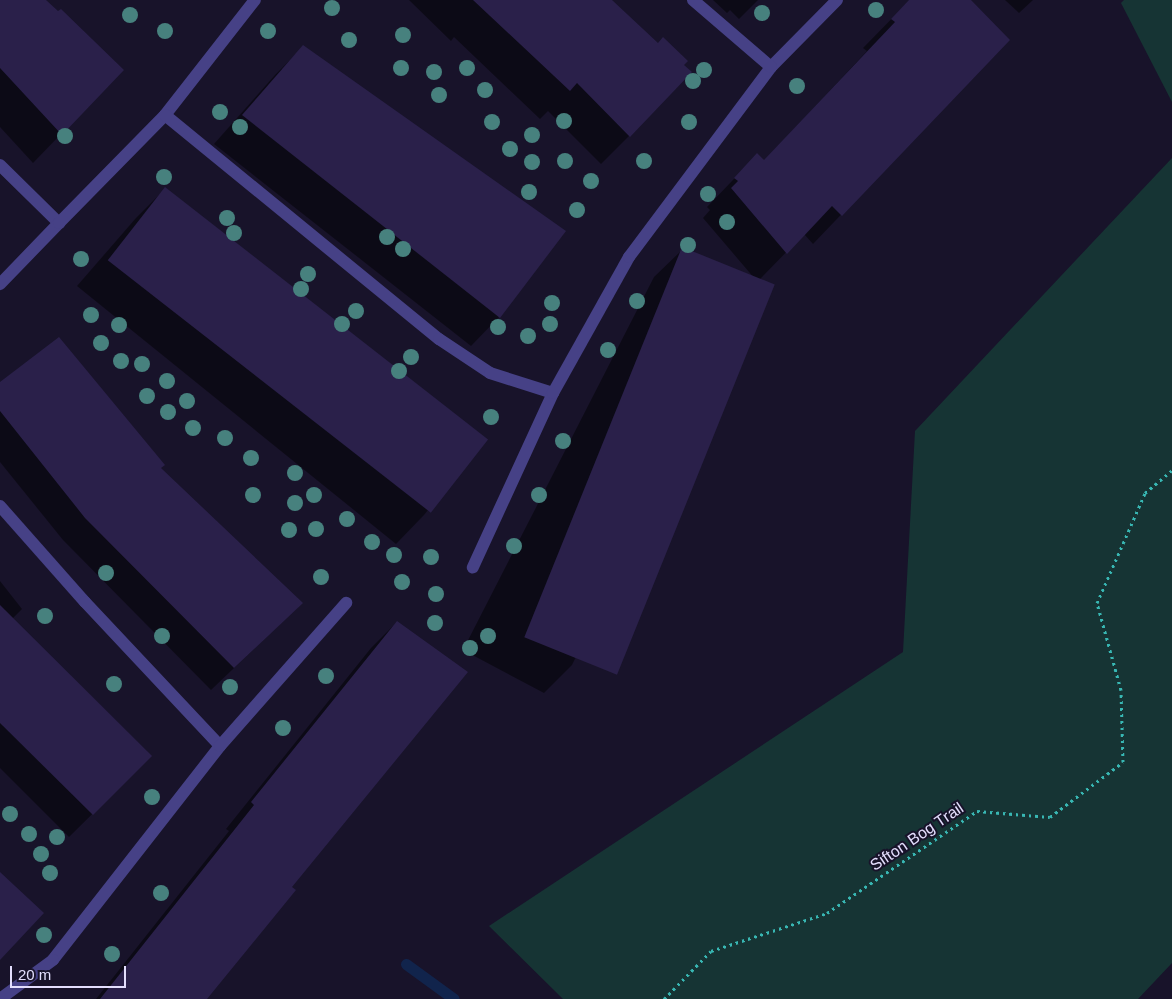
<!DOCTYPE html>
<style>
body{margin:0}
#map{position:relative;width:1172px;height:999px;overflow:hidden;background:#18132a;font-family:Helvetica,sans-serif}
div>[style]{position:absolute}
.green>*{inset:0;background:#163434}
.shadow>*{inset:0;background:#0007}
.stream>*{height:11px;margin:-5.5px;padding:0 5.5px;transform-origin:5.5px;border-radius:5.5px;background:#11244c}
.building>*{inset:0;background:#2a204a;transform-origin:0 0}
.path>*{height:3px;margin-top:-1.5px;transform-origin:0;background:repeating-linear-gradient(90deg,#38b7b3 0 2.5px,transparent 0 6.5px)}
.lane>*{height:12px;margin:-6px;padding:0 6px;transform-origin:6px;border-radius:6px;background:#464186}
.trees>*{width:16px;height:16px;margin:-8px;border-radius:50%;background:#47817e}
span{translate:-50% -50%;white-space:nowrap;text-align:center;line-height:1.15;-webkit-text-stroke:4px #18132a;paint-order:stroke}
.street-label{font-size:16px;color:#e3defd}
.scale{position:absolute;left:10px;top:966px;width:116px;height:22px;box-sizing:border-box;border:2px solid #e3defd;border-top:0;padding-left:6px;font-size:15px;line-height:18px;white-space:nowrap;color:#e3defd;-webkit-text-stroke:4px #18132a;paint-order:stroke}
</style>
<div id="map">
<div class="green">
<div style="clip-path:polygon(1124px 0,1172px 0,1172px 102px,1121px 3px)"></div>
<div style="clip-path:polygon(1172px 158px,1172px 963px,1138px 999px,563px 999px,489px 926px,903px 652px,915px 431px)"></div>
</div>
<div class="shadow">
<div style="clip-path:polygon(0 0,44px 0,123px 70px,33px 163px,0 127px)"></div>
<div style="clip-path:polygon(409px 0,610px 0,629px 136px,601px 164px,548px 111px,540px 119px,454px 37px,451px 41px)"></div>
<div style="clip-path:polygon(713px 0,758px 0,739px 19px,730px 10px,727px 13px)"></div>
<div style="clip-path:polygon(910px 0,969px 0,1008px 40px,813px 244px,804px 234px,759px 280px,572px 665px,544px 693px,463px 650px,654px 277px,683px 249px,755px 279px,703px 218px,710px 210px,707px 207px,757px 155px,764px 161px,867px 51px,863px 48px)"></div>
<div style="clip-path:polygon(1005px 0,1033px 0,1019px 13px)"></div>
<div style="clip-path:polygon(303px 47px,499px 317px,471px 346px,214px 144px,275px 75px)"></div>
<div style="clip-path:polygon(165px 189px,485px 441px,424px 515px,396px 544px,77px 286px,136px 218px)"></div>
<div style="clip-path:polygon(0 383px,159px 469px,302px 603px,211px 690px,63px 540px,0 462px)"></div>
<div style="clip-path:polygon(0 581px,22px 609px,12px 619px,151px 756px,69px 837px,0 768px)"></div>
<div style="clip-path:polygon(397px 622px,290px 887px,206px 999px,96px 999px,229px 831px,226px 829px,371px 648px)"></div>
</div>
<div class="stream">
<div style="left:406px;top:964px;width:59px;rotate:36.1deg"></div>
</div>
<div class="building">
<div style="clip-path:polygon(0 0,46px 0,58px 11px,61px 9px,124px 70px,62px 135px,0 68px)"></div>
<div style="clip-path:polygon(473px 0,612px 0,658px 43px,663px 37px,688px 61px,684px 65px,692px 72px,630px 137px,577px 83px,570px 91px)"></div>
<div style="clip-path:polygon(909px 0,971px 0,1010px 40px,842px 216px,832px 206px,787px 254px,731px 188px,738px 181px,734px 178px,757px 153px,764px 160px,895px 22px,891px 19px)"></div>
<div style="clip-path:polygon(303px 45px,566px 231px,500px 318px,242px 115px)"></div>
<div style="left:165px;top:187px;width:410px;height:93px;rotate:38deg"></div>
<div style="left:682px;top:247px;width:100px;height:421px;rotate:22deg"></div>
<div style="clip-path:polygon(59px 337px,165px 465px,161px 468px,303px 603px,234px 668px,85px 518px,0 411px,0 382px)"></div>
<div style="clip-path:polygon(0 605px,152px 756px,93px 815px,0 723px)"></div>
<div style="clip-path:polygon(397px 621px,468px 672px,292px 887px,296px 890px,207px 999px,100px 999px,254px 805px,251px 802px)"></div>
<div style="clip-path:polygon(0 872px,44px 913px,0 960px)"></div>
</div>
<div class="path">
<div style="left:664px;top:999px;width:67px;rotate:-45.6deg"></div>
<div style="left:711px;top:951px;width:122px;rotate:-18.1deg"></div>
<div style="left:827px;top:913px;width:181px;rotate:-34.2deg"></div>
<div style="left:977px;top:811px;width:73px;rotate:4.7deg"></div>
<div style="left:1050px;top:817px;width:91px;rotate:-37deg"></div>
<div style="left:1123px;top:762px;width:72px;rotate:-91.6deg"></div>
<div style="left:1121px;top:690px;width:90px;rotate:-105.4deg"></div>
<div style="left:1097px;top:603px;width:120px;rotate:-66.4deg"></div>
<div style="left:1145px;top:493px;width:35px;rotate:-40deg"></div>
</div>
<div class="lane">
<div style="left:771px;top:67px;width:94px;rotate:-45.4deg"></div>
<div style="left:165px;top:115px;width:146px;rotate:-52deg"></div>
<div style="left:0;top:165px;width:83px;rotate:44.5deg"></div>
<div style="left:59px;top:223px;width:85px;rotate:134deg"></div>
<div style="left:59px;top:223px;width:151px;rotate:-45.5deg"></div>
<div style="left:165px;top:115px;width:354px;rotate:39.3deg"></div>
<div style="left:439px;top:339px;width:61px;rotate:33.7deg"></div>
<div style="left:490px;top:373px;width:66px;rotate:17.6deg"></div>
<div style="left:553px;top:393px;width:192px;rotate:114.7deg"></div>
<div style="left:553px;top:393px;width:156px;rotate:-60.8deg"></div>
<div style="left:629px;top:257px;width:237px;rotate:-53.2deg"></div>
<div style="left:771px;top:67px;width:103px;rotate:-139.3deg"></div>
<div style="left:0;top:506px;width:128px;rotate:48.5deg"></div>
<div style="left:85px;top:602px;width:197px;rotate:46.8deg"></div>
<div style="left:220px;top:746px;width:271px;rotate:128deg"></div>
<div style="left:53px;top:960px;width:66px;rotate:143.7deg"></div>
<div style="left:220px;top:746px;width:191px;rotate:-48.6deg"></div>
</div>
<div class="trees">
<div style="left:332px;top:8px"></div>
<div style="left:876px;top:10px"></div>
<div style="left:762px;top:13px"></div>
<div style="left:130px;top:15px"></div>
<div style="left:165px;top:31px"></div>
<div style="left:268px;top:31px"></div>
<div style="left:403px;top:35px"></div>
<div style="left:349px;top:40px"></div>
<div style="left:401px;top:68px"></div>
<div style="left:467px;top:68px"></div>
<div style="left:704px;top:70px"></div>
<div style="left:434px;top:72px"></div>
<div style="left:693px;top:81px"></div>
<div style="left:797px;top:86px"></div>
<div style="left:485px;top:90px"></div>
<div style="left:439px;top:95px"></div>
<div style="left:220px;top:112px"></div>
<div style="left:564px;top:121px"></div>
<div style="left:492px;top:122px"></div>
<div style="left:689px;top:122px"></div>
<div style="left:240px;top:127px"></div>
<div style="left:532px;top:135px"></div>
<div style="left:65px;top:136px"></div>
<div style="left:510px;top:149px"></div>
<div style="left:565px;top:161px"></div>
<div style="left:644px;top:161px"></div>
<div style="left:532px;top:162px"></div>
<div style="left:164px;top:177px"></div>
<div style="left:591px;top:181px"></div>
<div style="left:529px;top:192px"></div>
<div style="left:708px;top:194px"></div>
<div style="left:577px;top:210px"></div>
<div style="left:227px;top:218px"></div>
<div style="left:727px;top:222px"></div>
<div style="left:234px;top:233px"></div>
<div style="left:387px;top:237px"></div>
<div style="left:688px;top:245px"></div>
<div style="left:403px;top:249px"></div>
<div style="left:81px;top:259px"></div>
<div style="left:308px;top:274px"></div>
<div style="left:301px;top:289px"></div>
<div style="left:637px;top:301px"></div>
<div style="left:552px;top:303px"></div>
<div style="left:356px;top:311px"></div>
<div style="left:91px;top:315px"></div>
<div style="left:342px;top:324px"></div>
<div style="left:550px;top:324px"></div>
<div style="left:119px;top:325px"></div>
<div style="left:498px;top:327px"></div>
<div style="left:528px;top:336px"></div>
<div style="left:101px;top:343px"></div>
<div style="left:608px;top:350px"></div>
<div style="left:411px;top:357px"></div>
<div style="left:121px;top:361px"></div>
<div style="left:142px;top:364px"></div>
<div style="left:399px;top:371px"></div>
<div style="left:167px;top:381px"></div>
<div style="left:147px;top:396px"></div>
<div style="left:187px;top:401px"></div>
<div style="left:168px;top:412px"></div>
<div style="left:491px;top:417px"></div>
<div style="left:193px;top:428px"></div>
<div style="left:225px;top:438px"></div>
<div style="left:563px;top:441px"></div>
<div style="left:251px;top:458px"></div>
<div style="left:295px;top:473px"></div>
<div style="left:253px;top:495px"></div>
<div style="left:314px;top:495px"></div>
<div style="left:539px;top:495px"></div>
<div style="left:295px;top:503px"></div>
<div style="left:347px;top:519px"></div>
<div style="left:316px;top:529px"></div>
<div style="left:289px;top:530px"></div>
<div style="left:372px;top:542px"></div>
<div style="left:514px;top:546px"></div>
<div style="left:394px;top:555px"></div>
<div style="left:431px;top:557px"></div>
<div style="left:106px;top:573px"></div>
<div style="left:321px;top:577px"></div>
<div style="left:402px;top:582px"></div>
<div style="left:436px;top:594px"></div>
<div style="left:45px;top:616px"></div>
<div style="left:435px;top:623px"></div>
<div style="left:162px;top:636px"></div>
<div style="left:488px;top:636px"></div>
<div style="left:470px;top:648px"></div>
<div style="left:326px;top:676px"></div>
<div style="left:114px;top:684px"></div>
<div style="left:230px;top:687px"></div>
<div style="left:283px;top:728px"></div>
<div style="left:152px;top:797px"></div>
<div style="left:10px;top:814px"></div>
<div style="left:29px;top:834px"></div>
<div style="left:57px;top:837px"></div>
<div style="left:41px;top:854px"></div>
<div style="left:50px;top:873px"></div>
<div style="left:161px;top:893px"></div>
<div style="left:44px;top:935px"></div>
<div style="left:112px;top:954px"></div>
</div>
<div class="street-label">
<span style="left:917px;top:837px;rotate:-34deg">Sifton Bog Trail</span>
</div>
<div class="scale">20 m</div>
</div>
